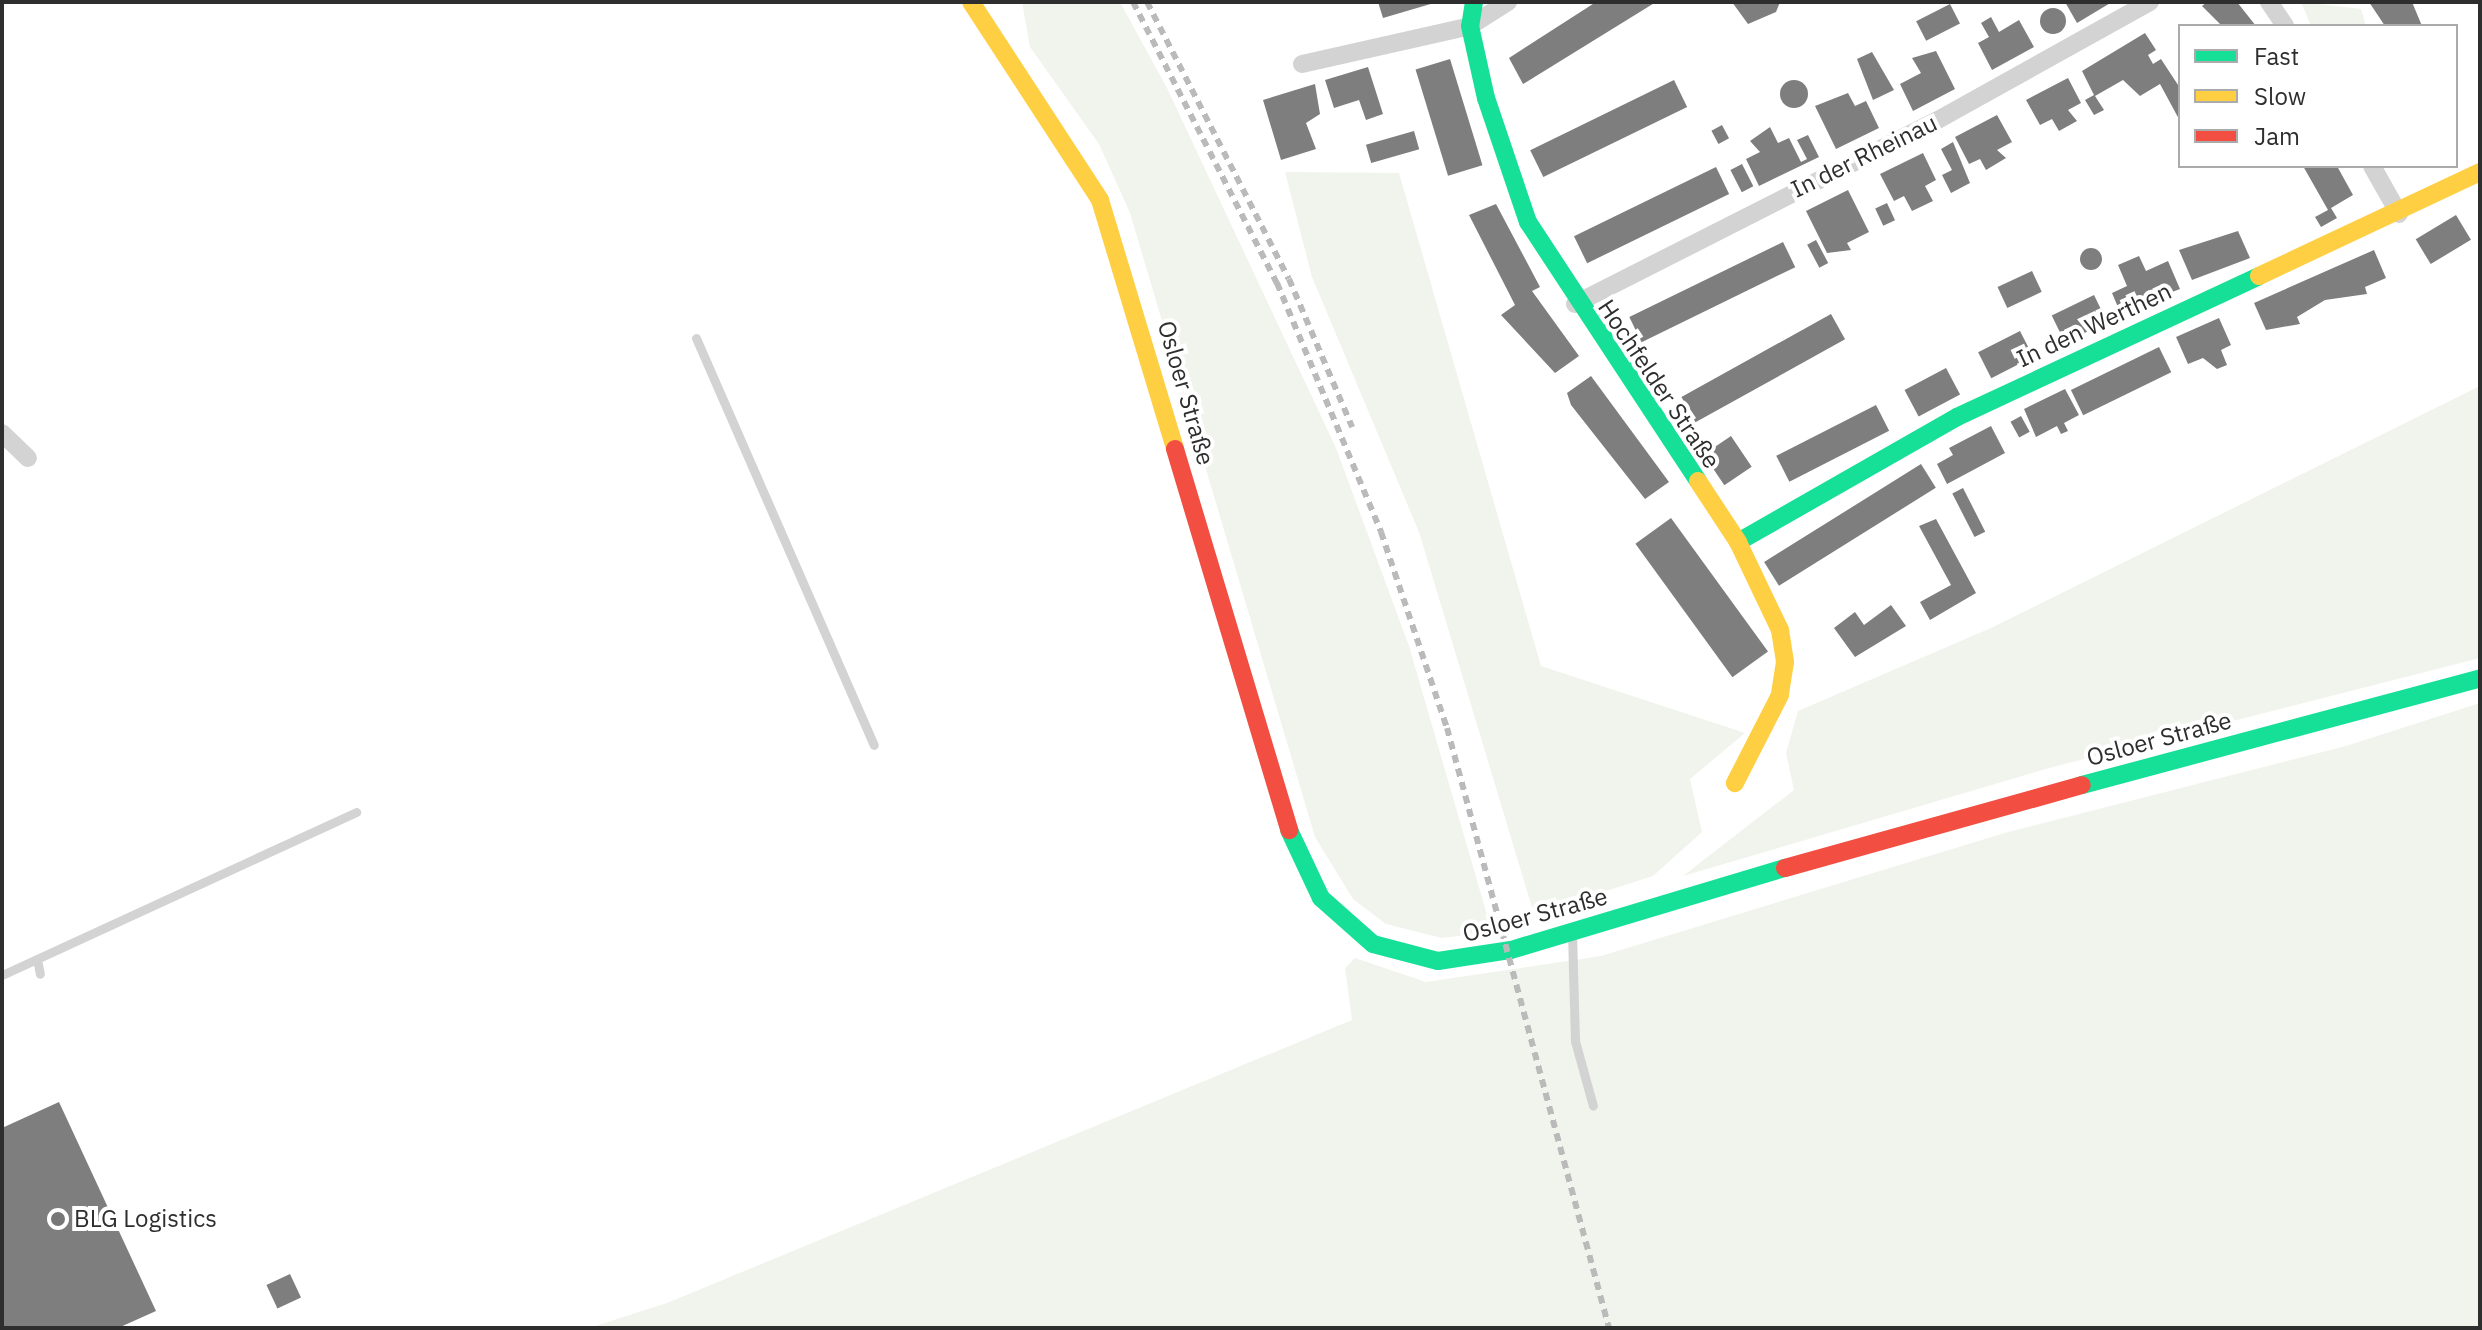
<!DOCTYPE html>
<meta charset="utf-8">
<style>
body{margin:0}
#map{position:relative;width:2482px;height:1330px;overflow:hidden;background:#fff;font-family:"IBM Plex Sans",sans-serif}
div>[style]{position:absolute}
.green>*{inset:0;background:#f1f4ec}
.building>*{inset:0;background:#7e7e7e;transform-origin:0 0}
.round{border-radius:50%}
.lane>*{height:9px;margin:-4.5px;padding:0 4.5px;transform-origin:4.5px;border-radius:4.5px;background:#d3d3d3}
.street>*{height:18px;margin:-9px;padding:0 9px;transform-origin:9px;border-radius:9px;background:#d3d3d3}
.fast>*{height:18px;margin:-9px;padding:0 9px;transform-origin:9px;border-radius:9px;background:#16e098}
.slow>*{height:18px;margin:-9px;padding:0 9px;transform-origin:9px;border-radius:9px;background:#ffcf43}
.jam>*{height:18px;margin:-9px;padding:0 9px;transform-origin:9px;border-radius:9px;background:#f24e42}
.rail>*{height:6px;margin-top:-3px;transform-origin:0;background:repeating-linear-gradient(90deg,#bababa 0 8px,transparent 0 14px)}
.dots>*{width:22px;height:22px;translate:-50% -50%;box-sizing:border-box;border:4px solid #fff;border-radius:50%}
span{translate:-50% -50%;white-space:nowrap;text-align:center;line-height:1.15;-webkit-text-stroke:8px #fff;paint-order:stroke}
.street-label{font-size:24px;color:#2e2e2e}
.poi-label{font-size:24px;color:#2e2e2e}
.left{translate:0 -50%;text-align:left}
.frame{position:absolute;inset:0;border:4px solid #2e2e2e;pointer-events:none}
.legend{position:absolute;left:2178px;top:24px;width:280px;height:144px;box-sizing:border-box;background:#fff;border:2px solid #ababab;margin:0;padding:10px 14px;list-style:none;font-size:24px;color:#2e2e2e}
.legend li{display:flex;align-items:center;gap:16px;height:40px}
.legend b{width:40px;border:2px solid #ababab}
</style>
<div id="map">
<div class="green">
<div style="clip-path:polygon(1022px 2px,1120px 2px,1167px 88px,1336px 448px,1409px 646px,1492px 932px,1442px 938px,1386px 924px,1353px 899px,1315px 837px,1130px 213px,1099px 144px,1030px 47px)"></div>
<div style="clip-path:polygon(2301px 2px,2361px 9px,2366px 26px,2311px 26px)"></div>
<div style="clip-path:polygon(1285px 172px,1399px 173px,1541px 666px,1745px 733px,1690px 779px,1702px 832px,1653px 876px,1534px 914px,1419px 532px,1312px 277px)"></div>
<div style="clip-path:polygon(2480px 386px,2480px 658px,2049px 768px,1683px 876px,1794px 790px,1786px 753px,1798px 711px,1991px 628px)"></div>
<div style="clip-path:polygon(2480px 703px,2480px 1328px,589px 1328px,667px 1303px,1352px 1020px,1345px 968px,1355px 958px,1426px 982px,1601px 956px,2008px 832px,2346px 746px)"></div>
</div>
<div class="building">
<div style="clip-path:polygon(1378px 2px,1434px 2px,1434px 3px,1383px 18px)"></div>
<div style="clip-path:polygon(1596px 2px,1656px 2px,1523px 84px,1509px 58px)"></div>
<div style="clip-path:polygon(1732px 2px,1780px 2px,1776px 12px,1748px 24px)"></div>
<div style="clip-path:polygon(2065px 2px,2112px 2px,2077px 23px)"></div>
<div style="clip-path:polygon(2207px 2px,2237px 2px,2256px 26px,2222px 26px,2202px 6px)"></div>
<div style="clip-path:polygon(2369px 2px,2412px 2px,2422px 26px,2385px 26px)"></div>
<div style="left:1950px;top:4px;width:22px;height:38px;rotate:63deg"></div>
<div class="round" style="left:2040px;top:8px;width:26px;height:26px"></div>
<div style="clip-path:polygon(1991px 17px,1999px 32px,2019px 20px,2034px 47px,1992px 70px,1978px 43px,1989px 37px,1981px 23px)"></div>
<div style="clip-path:polygon(2145px 33px,2156px 50px,2148px 55px,2153px 64px,2161px 59px,2180px 88px,2180px 121px,2160px 84px,2140px 96px,2123px 80px,2095px 96px,2104px 110px,2094px 115px,2085px 100px,2094px 95px,2082px 71px)"></div>
<div style="clip-path:polygon(1936px 51px,1955px 89px,1913px 111px,1900px 84px,1921px 73px,1912px 58px)"></div>
<div style="clip-path:polygon(1872px 52px,1894px 90px,1873px 100px,1857px 59px)"></div>
<div style="left:1450px;top:59px;width:111px;height:36px;rotate:73deg"></div>
<div style="clip-path:polygon(1368px 67px,1383px 114px,1366px 120px,1359px 100px,1334px 108px,1325px 80px)"></div>
<div style="clip-path:polygon(2068px 78px,2081px 103px,2068px 110px,2077px 121px,2059px 131px,2052px 119px,2040px 125px,2026px 100px)"></div>
<div class="round" style="left:1780px;top:80px;width:28px;height:28px"></div>
<div style="left:1674px;top:80px;width:30px;height:160px;rotate:64deg"></div>
<div style="clip-path:polygon(1315px 84px,1320px 114px,1306px 123px,1316px 149px,1281px 160px,1263px 100px)"></div>
<div style="clip-path:polygon(1848px 93px,1855px 106px,1866px 101px,1879px 128px,1836px 149px,1815px 106px)"></div>
<div style="clip-path:polygon(1997px 115px,2012px 142px,1997px 150px,2006px 158px,1986px 170px,1980px 159px,1969px 164px,1955px 137px)"></div>
<div style="left:1722px;top:125px;width:15px;height:12px;rotate:62deg"></div>
<div style="clip-path:polygon(1770px 127px,1778px 143px,1789px 138px,1801px 162px,1807px 159px,1797px 140px,1808px 135px,1819px 157px,1759px 186px,1746px 159px,1760px 152px,1750px 141px)"></div>
<div style="left:1414px;top:131px;width:19px;height:50px;rotate:74deg"></div>
<div style="clip-path:polygon(1953px 142px,1970px 183px,1951px 193px,1942px 175px,1952px 170px,1941px 149px)"></div>
<div style="clip-path:polygon(1923px 153px,1936px 180px,1925px 186px,1933px 201px,1912px 211px,1904px 196px,1894px 201px,1880px 174px)"></div>
<div style="left:1742px;top:164px;width:25px;height:13px;rotate:63deg"></div>
<div style="clip-path:polygon(2303px 166px,2337px 166px,2353px 195px,2331px 208px,2337px 218px,2321px 227px,2315px 217px,2328px 210px)"></div>
<div style="left:1716px;top:167px;width:30px;height:158px;rotate:64deg"></div>
<div style="clip-path:polygon(1848px 190px,1869px 232px,1847px 243px,1851px 250px,1827px 253px,1806px 211px)"></div>
<div style="left:1887px;top:203px;width:19px;height:13px;rotate:65deg"></div>
<div style="clip-path:polygon(1496px 204px,1540px 287px,1532px 291px,1579px 356px,1555px 373px,1501px 315px,1515px 305px,1469px 215px)"></div>
<div style="left:2456px;top:215px;width:29px;height:47px;rotate:59deg"></div>
<div style="clip-path:polygon(2238px 231px,2250px 258px,2192px 280px,2179px 250px)"></div>
<div style="left:1816px;top:240px;width:26px;height:10px;rotate:62deg"></div>
<div style="left:1783px;top:242px;width:28px;height:171px;rotate:64deg"></div>
<div class="round" style="left:2080px;top:248px;width:22px;height:22px"></div>
<div style="clip-path:polygon(2374px 250px,2386px 278px,2365px 287px,2367px 294px,2325px 300px,2297px 317px,2300px 324px,2266px 330px,2254px 303px)"></div>
<div style="clip-path:polygon(2139px 256px,2146px 271px,2168px 261px,2180px 289px,2120px 312px,2112px 293px,2127px 286px,2118px 265px)"></div>
<div style="left:2032px;top:271px;width:23px;height:38px;rotate:65deg"></div>
<div style="left:2094px;top:295px;width:30px;height:47px;rotate:64deg"></div>
<div style="left:1831px;top:314px;width:29px;height:171px;rotate:61deg"></div>
<div style="clip-path:polygon(2219px 318px,2231px 345px,2221px 350px,2227px 365px,2217px 369px,2203px 358px,2188px 364px,2176px 337px)"></div>
<div style="left:2020px;top:331px;width:29px;height:47px;rotate:63deg"></div>
<div style="left:2159px;top:347px;width:28px;height:98px;rotate:64deg"></div>
<div style="left:1946px;top:368px;width:30px;height:47px;rotate:62deg"></div>
<div style="clip-path:polygon(1591px 376px,1669px 482px,1645px 499px,1571px 405px,1567px 393px)"></div>
<div style="clip-path:polygon(2065px 389px,2079px 415px,2064px 423px,2068px 431px,2061px 434px,2057px 426px,2036px 437px,2024px 409px)"></div>
<div style="left:1876px;top:405px;width:29px;height:112px;rotate:63deg"></div>
<div style="left:2021px;top:416px;width:18px;height:12px;rotate:61deg"></div>
<div style="clip-path:polygon(1991px 426px,2005px 453px,1947px 484px,1937px 464px,1953px 455px,1949px 448px)"></div>
<div style="left:1731px;top:436px;width:37px;height:33px;rotate:56deg"></div>
<div style="left:1921px;top:464px;width:28px;height:185px;rotate:58deg"></div>
<div style="left:1963px;top:488px;width:49px;height:12px;rotate:63deg"></div>
<div style="left:1671px;top:518px;width:165px;height:44px;rotate:54deg"></div>
<div style="clip-path:polygon(1936px 519px,1976px 593px,1930px 620px,1920px 602px,1951px 585px,1919px 526px)"></div>
<div style="clip-path:polygon(1891px 605px,1906px 626px,1855px 657px,1834px 628px,1855px 612px,1864px 625px)"></div>
<div style="clip-path:polygon(59px 1102px,156px 1311px,118px 1328px,2px 1328px,2px 1128px)"></div>
<div style="left:290px;top:1274px;width:26px;height:26px;rotate:65deg"></div>
</div>
<div class="lane">
<div style="left:696px;top:338px;width:444px;rotate:66.4deg"></div>
<div style="left:1572px;top:933px;width:108px;rotate:88.4deg"></div>
<div style="left:1575px;top:1041px;width:67px;rotate:74.5deg"></div>
<div style="left:37px;top:959px;width:15px;rotate:79deg"></div>
<div style="left:2px;top:975px;width:390px;rotate:-24.7deg"></div>
</div>
<div class="street">
<div style="left:2269px;top:2px;width:29px;rotate:56deg"></div>
<div style="left:1302px;top:64px;width:172px;rotate:-12.7deg"></div>
<div style="left:1470px;top:26px;width:45px;rotate:-32.3deg"></div>
<div style="left:2372px;top:166px;width:55px;rotate:60.6deg"></div>
<div style="left:1575px;top:304px;width:405px;rotate:-26.9deg"></div>
<div style="left:1936px;top:121px;width:245px;rotate:-29.1deg"></div>
<div style="left:2px;top:433px;width:36px;rotate:44deg"></div>
</div>
<div class="fast">
<div style="left:1474px;top:2px;width:24px;rotate:99deg"></div>
<div style="left:1470px;top:26px;width:74px;rotate:77.5deg"></div>
<div style="left:1486px;top:98px;width:131px;rotate:71.3deg"></div>
<div style="left:1528px;top:222px;width:310px;rotate:56.7deg"></div>
<div style="left:1738px;top:542px;width:252px;rotate:-29.7deg"></div>
<div style="left:1957px;top:417px;width:333px;rotate:-25deg"></div>
<div style="left:2082px;top:785px;width:412px;rotate:-15deg"></div>
<div style="left:1289px;top:830px;width:75px;rotate:64.8deg"></div>
<div style="left:1321px;top:898px;width:69px;rotate:41.5deg"></div>
<div style="left:1373px;top:944px;width:67px;rotate:14.7deg"></div>
<div style="left:1438px;top:961px;width:74px;rotate:-8.6deg"></div>
<div style="left:1511px;top:950px;width:286px;rotate:-16.7deg"></div>
</div>
<div class="slow">
<div style="left:971px;top:2px;width:236px;rotate:56.9deg"></div>
<div style="left:1100px;top:200px;width:260px;rotate:73.2deg"></div>
<div style="left:2259px;top:276px;width:244px;rotate:-25.2deg"></div>
<div style="left:1698px;top:481px;width:73px;rotate:56.7deg"></div>
<div style="left:1738px;top:542px;width:98px;rotate:64.5deg"></div>
<div style="left:1780px;top:630px;width:32px;rotate:81deg"></div>
<div style="left:1785px;top:662px;width:33px;rotate:99deg"></div>
<div style="left:1780px;top:695px;width:99px;rotate:117.1deg"></div>
</div>
<div class="jam">
<div style="left:1175px;top:449px;width:398px;rotate:73.3deg"></div>
<div style="left:1785px;top:868px;width:308px;rotate:-15.6deg"></div>
</div>
<div class="rail">
<div style="left:1133px;top:2px;width:316px;rotate:62.9deg"></div>
<div style="left:1277px;top:283px;width:270px;rotate:67.3deg"></div>
<div style="left:1381px;top:532px;width:207px;rotate:71.4deg"></div>
<div style="left:1447px;top:728px;width:621px;rotate:74.89deg"></div>
<div style="left:1147px;top:2px;width:311px;rotate:62.9deg"></div>
<div style="left:1289px;top:279px;width:161px;rotate:66.9deg"></div>
</div>
<div class="dots">
<div style="left:58px;top:1219px;background:#777"></div>
</div>
<div class="street-label">
<span style="left:1864px;top:156px;rotate:-26deg">In der Rheinau</span>
<span style="left:2094px;top:325px;rotate:-25deg">In den Werthen</span>
<span style="left:1659px;top:384px;rotate:56deg">Hochfelder Straße</span>
<span style="left:1186px;top:393px;rotate:74deg">Osloer Straße</span>
<span style="left:2159px;top:739px;rotate:-15deg">Osloer Straße</span>
<span style="left:1535px;top:915px;rotate:-15deg">Osloer Straße</span>
</div>
<div class="poi-label">
<span class="left" style="left:74px;top:1219px">BLG Logistics</span>
</div>
<div class="frame"></div>
<ul class="legend">
<li><b style="height:10px;background:#16e098"></b>Fast</li>
<li><b style="height:10px;background:#ffcf43"></b>Slow</li>
<li><b style="height:10px;background:#f24e42"></b>Jam</li>
</ul>
</div>
